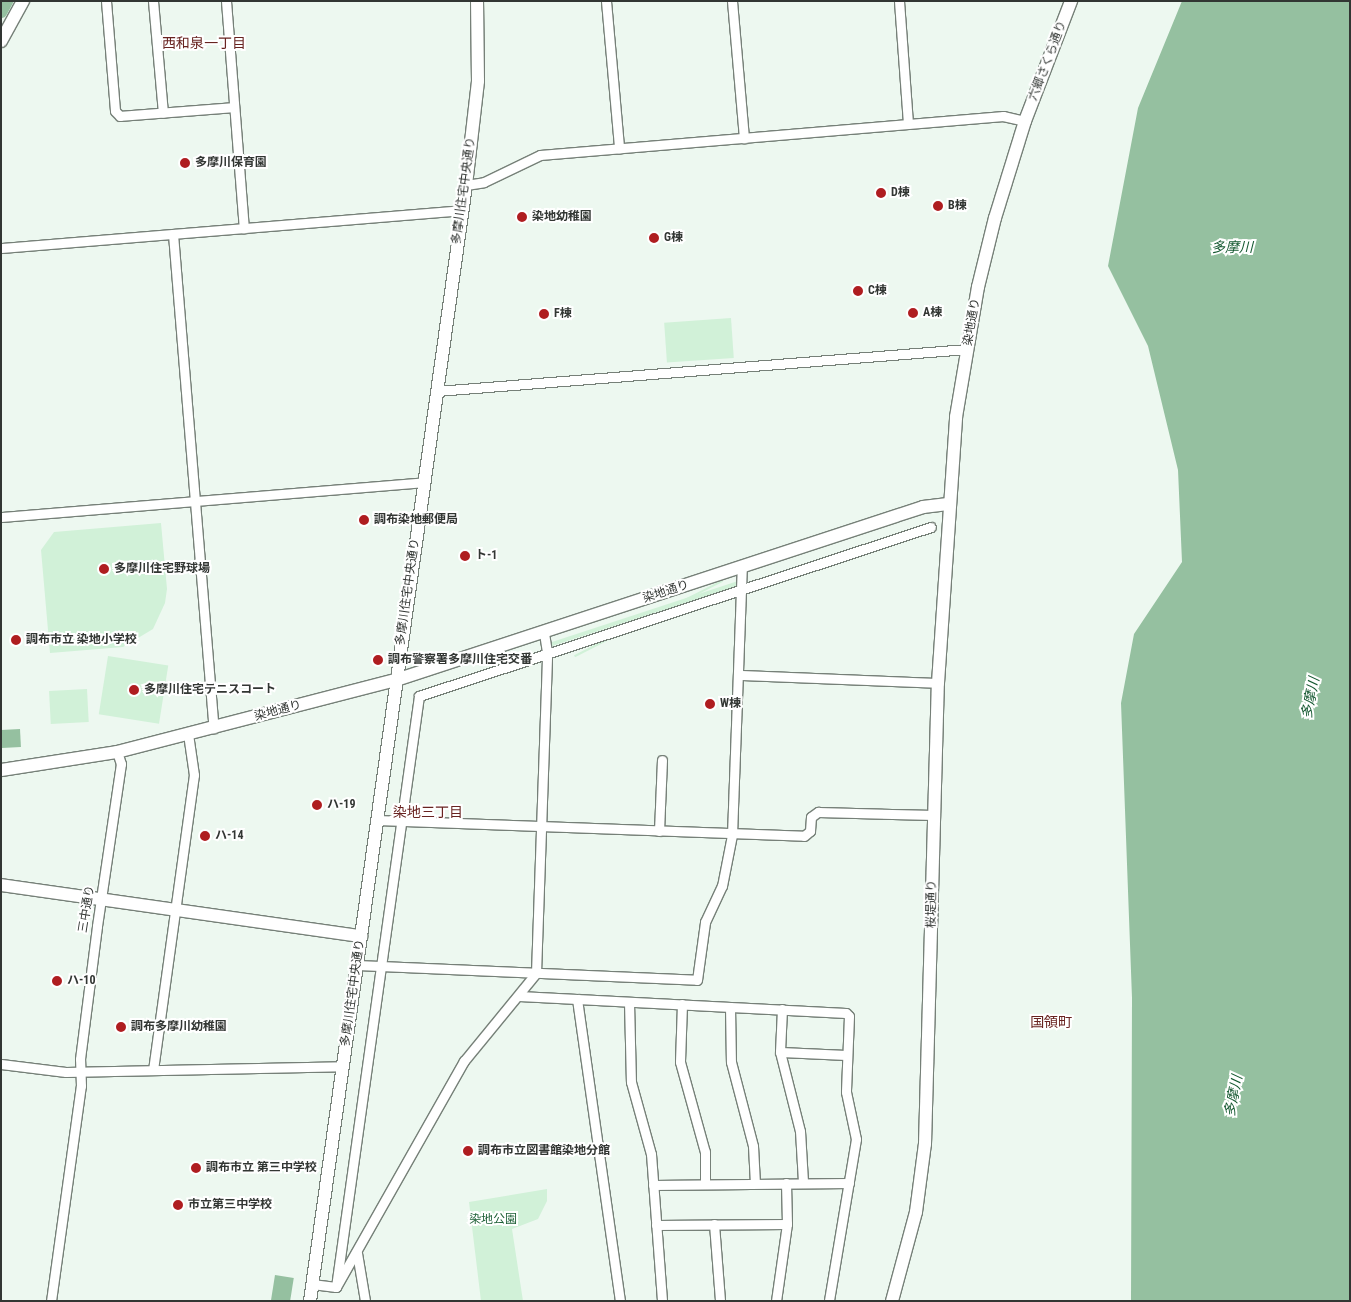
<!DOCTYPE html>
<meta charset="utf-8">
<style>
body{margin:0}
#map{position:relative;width:1351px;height:1302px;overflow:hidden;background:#edf8f0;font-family:"Roboto Condensed","Noto Sans JP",sans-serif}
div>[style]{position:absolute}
.green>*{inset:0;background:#d1f1d8;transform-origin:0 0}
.water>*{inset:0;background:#95c0a0;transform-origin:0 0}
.canal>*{height:11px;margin:-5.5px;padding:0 5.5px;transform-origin:5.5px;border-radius:5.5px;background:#95c0a0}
.roads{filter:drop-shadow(1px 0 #768078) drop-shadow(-1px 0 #768078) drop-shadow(0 1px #768078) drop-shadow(0 -1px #768078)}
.street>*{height:9px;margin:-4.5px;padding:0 4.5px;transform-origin:4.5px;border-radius:4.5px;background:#fff}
.secondary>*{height:12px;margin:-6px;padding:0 6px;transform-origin:6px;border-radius:6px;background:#fff}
.dots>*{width:14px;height:14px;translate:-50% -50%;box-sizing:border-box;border:2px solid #fff;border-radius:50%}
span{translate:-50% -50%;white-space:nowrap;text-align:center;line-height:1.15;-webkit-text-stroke:4px #fff;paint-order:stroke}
.street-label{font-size:12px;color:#323633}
.poi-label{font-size:12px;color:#323633;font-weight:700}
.left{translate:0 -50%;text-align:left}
.park-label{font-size:12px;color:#1e6037}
.neighbourhood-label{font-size:14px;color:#682320}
.water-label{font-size:14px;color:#155931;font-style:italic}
.frame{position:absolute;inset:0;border:2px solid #323633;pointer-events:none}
</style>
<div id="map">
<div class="green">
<div style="left:731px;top:318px;width:40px;height:67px;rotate:86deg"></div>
<div style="clip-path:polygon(161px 523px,167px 589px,165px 603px,153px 629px,123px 647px,50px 653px,41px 550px,54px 532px)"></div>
<div style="left:722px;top:580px;width:2px;height:166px;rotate:63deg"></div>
<div style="clip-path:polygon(738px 581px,737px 586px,552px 646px,549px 643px)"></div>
<div style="left:108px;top:656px;width:61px;height:59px;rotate:9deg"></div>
<div style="left:87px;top:689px;width:33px;height:38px;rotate:87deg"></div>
<div style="clip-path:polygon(547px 1189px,547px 1201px,538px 1219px,512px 1229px,523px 1301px,481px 1301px,469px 1202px)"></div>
</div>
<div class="water">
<div style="clip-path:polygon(1182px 1px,1350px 1px,1350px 1301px,1131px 1301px,1132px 998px,1121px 703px,1134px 634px,1182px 562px,1178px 470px,1148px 346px,1108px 266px,1138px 108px)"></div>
<div style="left:20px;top:729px;width:18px;height:19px;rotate:87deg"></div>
<div style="left:275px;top:1275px;width:19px;height:26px;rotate:9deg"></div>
</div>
<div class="canal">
<div style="left:1px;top:12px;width:13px;rotate:-61deg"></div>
</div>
<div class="roads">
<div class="street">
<div style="left:106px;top:1px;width:110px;rotate:85.3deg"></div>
<div style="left:115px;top:111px;width:7px;rotate:45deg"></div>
<div style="left:120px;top:116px;width:114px;rotate:-4.5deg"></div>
<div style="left:153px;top:1px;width:112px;rotate:84.9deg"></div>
<div style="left:226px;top:1px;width:228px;rotate:85.5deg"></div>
<div style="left:606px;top:1px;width:148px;rotate:84.9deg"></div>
<div style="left:732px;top:1px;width:138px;rotate:85deg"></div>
<div style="left:899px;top:1px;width:123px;rotate:85.8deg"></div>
<div style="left:466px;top:185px;width:18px;rotate:-9deg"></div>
<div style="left:484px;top:182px;width:62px;rotate:-25.7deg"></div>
<div style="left:540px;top:155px;width:465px;rotate:-4.8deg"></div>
<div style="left:1003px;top:116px;width:23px;rotate:13deg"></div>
<div style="left:173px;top:234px;width:496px;rotate:85.3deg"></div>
<div style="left:1px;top:248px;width:463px;rotate:-4.7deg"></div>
<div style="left:437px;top:391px;width:532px;rotate:-4.53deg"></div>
<div style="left:1px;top:517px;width:424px;rotate:-4.7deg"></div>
<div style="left:740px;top:675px;width:198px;rotate:2.3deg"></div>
<div style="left:377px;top:820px;width:427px;rotate:2.1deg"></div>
<div style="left:804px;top:836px;width:8px;rotate:-40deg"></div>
<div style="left:810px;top:831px;width:14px;rotate:-86deg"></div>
<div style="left:811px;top:817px;width:9px;rotate:-36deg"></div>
<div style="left:818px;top:812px;width:116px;rotate:1.5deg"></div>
<div style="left:659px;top:831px;width:71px;rotate:-87.6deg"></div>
<div style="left:357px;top:965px;width:340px;rotate:2.5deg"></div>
<div style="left:697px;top:980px;width:59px;rotate:-82.1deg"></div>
<div style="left:705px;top:922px;width:40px;rotate:-65deg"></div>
<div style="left:722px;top:886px;width:52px;rotate:-78.9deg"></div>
<div style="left:732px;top:835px;width:267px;rotate:-87.9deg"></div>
<div style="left:519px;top:996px;width:58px;rotate:3deg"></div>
<div style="left:577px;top:999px;width:305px;rotate:81.9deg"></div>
<div style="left:577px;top:999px;width:269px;rotate:3deg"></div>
<div style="left:846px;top:1013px;width:4px;rotate:45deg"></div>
<div style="left:849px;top:1016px;width:76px;rotate:92.3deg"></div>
<div style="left:846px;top:1092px;width:48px;rotate:78deg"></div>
<div style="left:856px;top:1139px;width:164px;rotate:99.5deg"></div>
<div style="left:629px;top:1002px;width:80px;rotate:88.6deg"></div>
<div style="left:631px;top:1082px;width:75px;rotate:74.5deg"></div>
<div style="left:651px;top:1154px;width:147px;rotate:85.7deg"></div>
<div style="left:682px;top:1004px;width:58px;rotate:92deg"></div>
<div style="left:680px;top:1062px;width:93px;rotate:74.5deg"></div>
<div style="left:705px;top:1152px;width:32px;rotate:90deg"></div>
<div style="left:730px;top:1007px;width:55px;rotate:89deg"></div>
<div style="left:731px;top:1062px;width:87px;rotate:75.3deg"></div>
<div style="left:753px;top:1146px;width:37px;rotate:87deg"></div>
<div style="left:782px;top:1009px;width:43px;rotate:92.7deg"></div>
<div style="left:780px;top:1052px;width:81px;rotate:75.8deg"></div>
<div style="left:800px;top:1131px;width:51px;rotate:86.6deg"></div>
<div style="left:780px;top:1052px;width:67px;rotate:2.6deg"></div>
<div style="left:1px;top:1064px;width:65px;rotate:7deg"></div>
<div style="left:66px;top:1072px;width:277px;rotate:-1.2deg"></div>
<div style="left:153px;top:1070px;width:298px;rotate:-82.1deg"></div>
<div style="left:194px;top:775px;width:41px;rotate:-98.3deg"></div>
<div style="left:653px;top:1185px;width:196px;rotate:-0.6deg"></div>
<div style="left:714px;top:1224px;width:77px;rotate:85.5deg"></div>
<div style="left:656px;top:1225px;width:131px;rotate:-0.4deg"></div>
<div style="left:357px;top:1253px;width:49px;rotate:80.5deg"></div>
<div style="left:312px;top:1284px;width:24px;rotate:7deg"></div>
<div style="left:336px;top:1287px;width:260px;rotate:-60.5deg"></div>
<div style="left:464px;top:1061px;width:114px;rotate:-50.7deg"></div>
<div style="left:536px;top:973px;width:321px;rotate:-88deg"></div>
<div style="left:547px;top:652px;width:20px;rotate:-99deg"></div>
<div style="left:336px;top:1287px;width:597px;rotate:-82.01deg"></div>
<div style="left:419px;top:696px;width:539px;rotate:-18.27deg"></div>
<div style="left:51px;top:1301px;width:217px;rotate:-82.1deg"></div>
<div style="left:81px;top:1086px;width:27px;rotate:-92deg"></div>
<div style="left:80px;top:1059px;width:134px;rotate:-82.7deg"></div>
<div style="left:97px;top:926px;width:164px;rotate:-81.6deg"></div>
<div style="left:121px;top:764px;width:13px;rotate:-108deg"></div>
<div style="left:776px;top:1301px;width:78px;rotate:-81.9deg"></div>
<div style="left:787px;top:1224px;width:41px;rotate:-91.4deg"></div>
</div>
<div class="secondary">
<div style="left:1px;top:41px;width:46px;rotate:-61.2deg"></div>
<div style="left:1px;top:770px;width:117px;rotate:-8.8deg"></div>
<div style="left:117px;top:752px;width:288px;rotate:-14.5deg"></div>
<div style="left:396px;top:680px;width:555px;rotate:-18.17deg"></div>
<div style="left:923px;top:507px;width:25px;rotate:-7deg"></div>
<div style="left:1px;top:885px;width:364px;rotate:8.1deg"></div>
<div style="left:310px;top:1301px;width:1127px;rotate:-82.04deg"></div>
<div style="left:466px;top:185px;width:105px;rotate:-83.4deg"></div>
<div style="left:478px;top:81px;width:80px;rotate:-90.7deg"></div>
<div style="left:892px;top:1301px;width:92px;rotate:-74.9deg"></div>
<div style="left:916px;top:1212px;width:69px;rotate:-82.5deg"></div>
<div style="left:925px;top:1144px;width:461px;rotate:-88.4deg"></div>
<div style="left:938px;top:683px;width:267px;rotate:-86.1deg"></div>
<div style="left:956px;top:417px;width:132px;rotate:-80.4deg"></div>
<div style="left:978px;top:287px;width:71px;rotate:-76.2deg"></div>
<div style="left:995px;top:218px;width:102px;rotate:-72.8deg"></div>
<div style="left:1025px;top:121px;width:129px;rotate:-69deg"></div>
</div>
</div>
<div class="dots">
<div style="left:185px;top:163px;background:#af1d20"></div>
<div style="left:881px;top:193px;background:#af1d20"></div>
<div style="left:938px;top:206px;background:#af1d20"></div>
<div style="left:522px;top:217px;background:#af1d20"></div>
<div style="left:654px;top:238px;background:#af1d20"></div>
<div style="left:858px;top:291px;background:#af1d20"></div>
<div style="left:913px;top:313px;background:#af1d20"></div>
<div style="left:544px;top:314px;background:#af1d20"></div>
<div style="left:364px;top:520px;background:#af1d20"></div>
<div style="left:465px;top:556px;background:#af1d20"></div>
<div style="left:104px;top:569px;background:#af1d20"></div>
<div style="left:16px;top:640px;background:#af1d20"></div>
<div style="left:378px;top:660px;background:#af1d20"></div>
<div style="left:134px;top:690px;background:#af1d20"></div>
<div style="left:710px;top:704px;background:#af1d20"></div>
<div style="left:317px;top:805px;background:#af1d20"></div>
<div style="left:205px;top:836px;background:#af1d20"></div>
<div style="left:57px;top:981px;background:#af1d20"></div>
<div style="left:121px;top:1027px;background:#af1d20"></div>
<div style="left:468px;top:1151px;background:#af1d20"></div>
<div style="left:196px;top:1168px;background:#af1d20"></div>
<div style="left:178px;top:1205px;background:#af1d20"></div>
</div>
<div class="street-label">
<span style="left:1048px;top:61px;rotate:-69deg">六郷さくら通り</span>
<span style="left:464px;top:191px;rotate:-82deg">多摩川住宅中央通り</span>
<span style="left:972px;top:322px;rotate:-80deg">染地通り</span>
<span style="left:408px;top:592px;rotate:-82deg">多摩川住宅中央通り</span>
<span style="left:666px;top:592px;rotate:-18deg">染地通り</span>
<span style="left:278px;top:711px;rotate:-15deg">染地通り</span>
<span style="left:932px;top:904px;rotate:-89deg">桜堤通り</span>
<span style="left:87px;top:909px;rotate:-81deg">三中通り</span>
<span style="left:353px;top:993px;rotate:-82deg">多摩川住宅中央通り</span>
</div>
<div class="poi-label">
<span class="left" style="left:195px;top:163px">多摩川保育園</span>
<span class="left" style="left:891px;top:193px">D棟</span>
<span class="left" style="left:948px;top:206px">B棟</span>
<span class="left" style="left:532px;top:217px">染地幼稚園</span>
<span class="left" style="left:664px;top:238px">G棟</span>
<span class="left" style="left:868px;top:291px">C棟</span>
<span class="left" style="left:923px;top:313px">A棟</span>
<span class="left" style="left:554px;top:314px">F棟</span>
<span class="left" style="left:374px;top:520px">調布染地郵便局</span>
<span class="left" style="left:475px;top:556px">ト-1</span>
<span class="left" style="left:114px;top:569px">多摩川住宅野球場</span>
<span class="left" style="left:26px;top:640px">調布市立 染地小学校</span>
<span class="left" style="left:388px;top:660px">調布警察署多摩川住宅交番</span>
<span class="left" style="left:144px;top:690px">多摩川住宅テニスコート</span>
<span class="left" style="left:720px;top:704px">W棟</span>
<span class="left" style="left:327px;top:805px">ハ-19</span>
<span class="left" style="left:215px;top:836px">ハ-14</span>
<span class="left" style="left:67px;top:981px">ハ-10</span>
<span class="left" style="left:131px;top:1027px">調布多摩川幼稚園</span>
<span class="left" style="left:478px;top:1151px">調布市立図書館染地分館</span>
<span class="left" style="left:206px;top:1168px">調布市立 第三中学校</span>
<span class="left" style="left:188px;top:1205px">市立第三中学校</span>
</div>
<div class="park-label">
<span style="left:493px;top:1220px">染地公園</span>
</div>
<div class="neighbourhood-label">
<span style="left:204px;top:43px">西和泉一丁目</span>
<span style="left:428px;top:812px">染地三丁目</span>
<span style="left:1051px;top:1022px">国領町</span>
</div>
<div class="water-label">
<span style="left:1232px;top:247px">多摩川</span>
<span style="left:1310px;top:698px;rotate:-79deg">多摩川</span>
<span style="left:1233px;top:1096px;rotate:-79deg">多摩川</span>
</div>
<div class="frame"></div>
</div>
